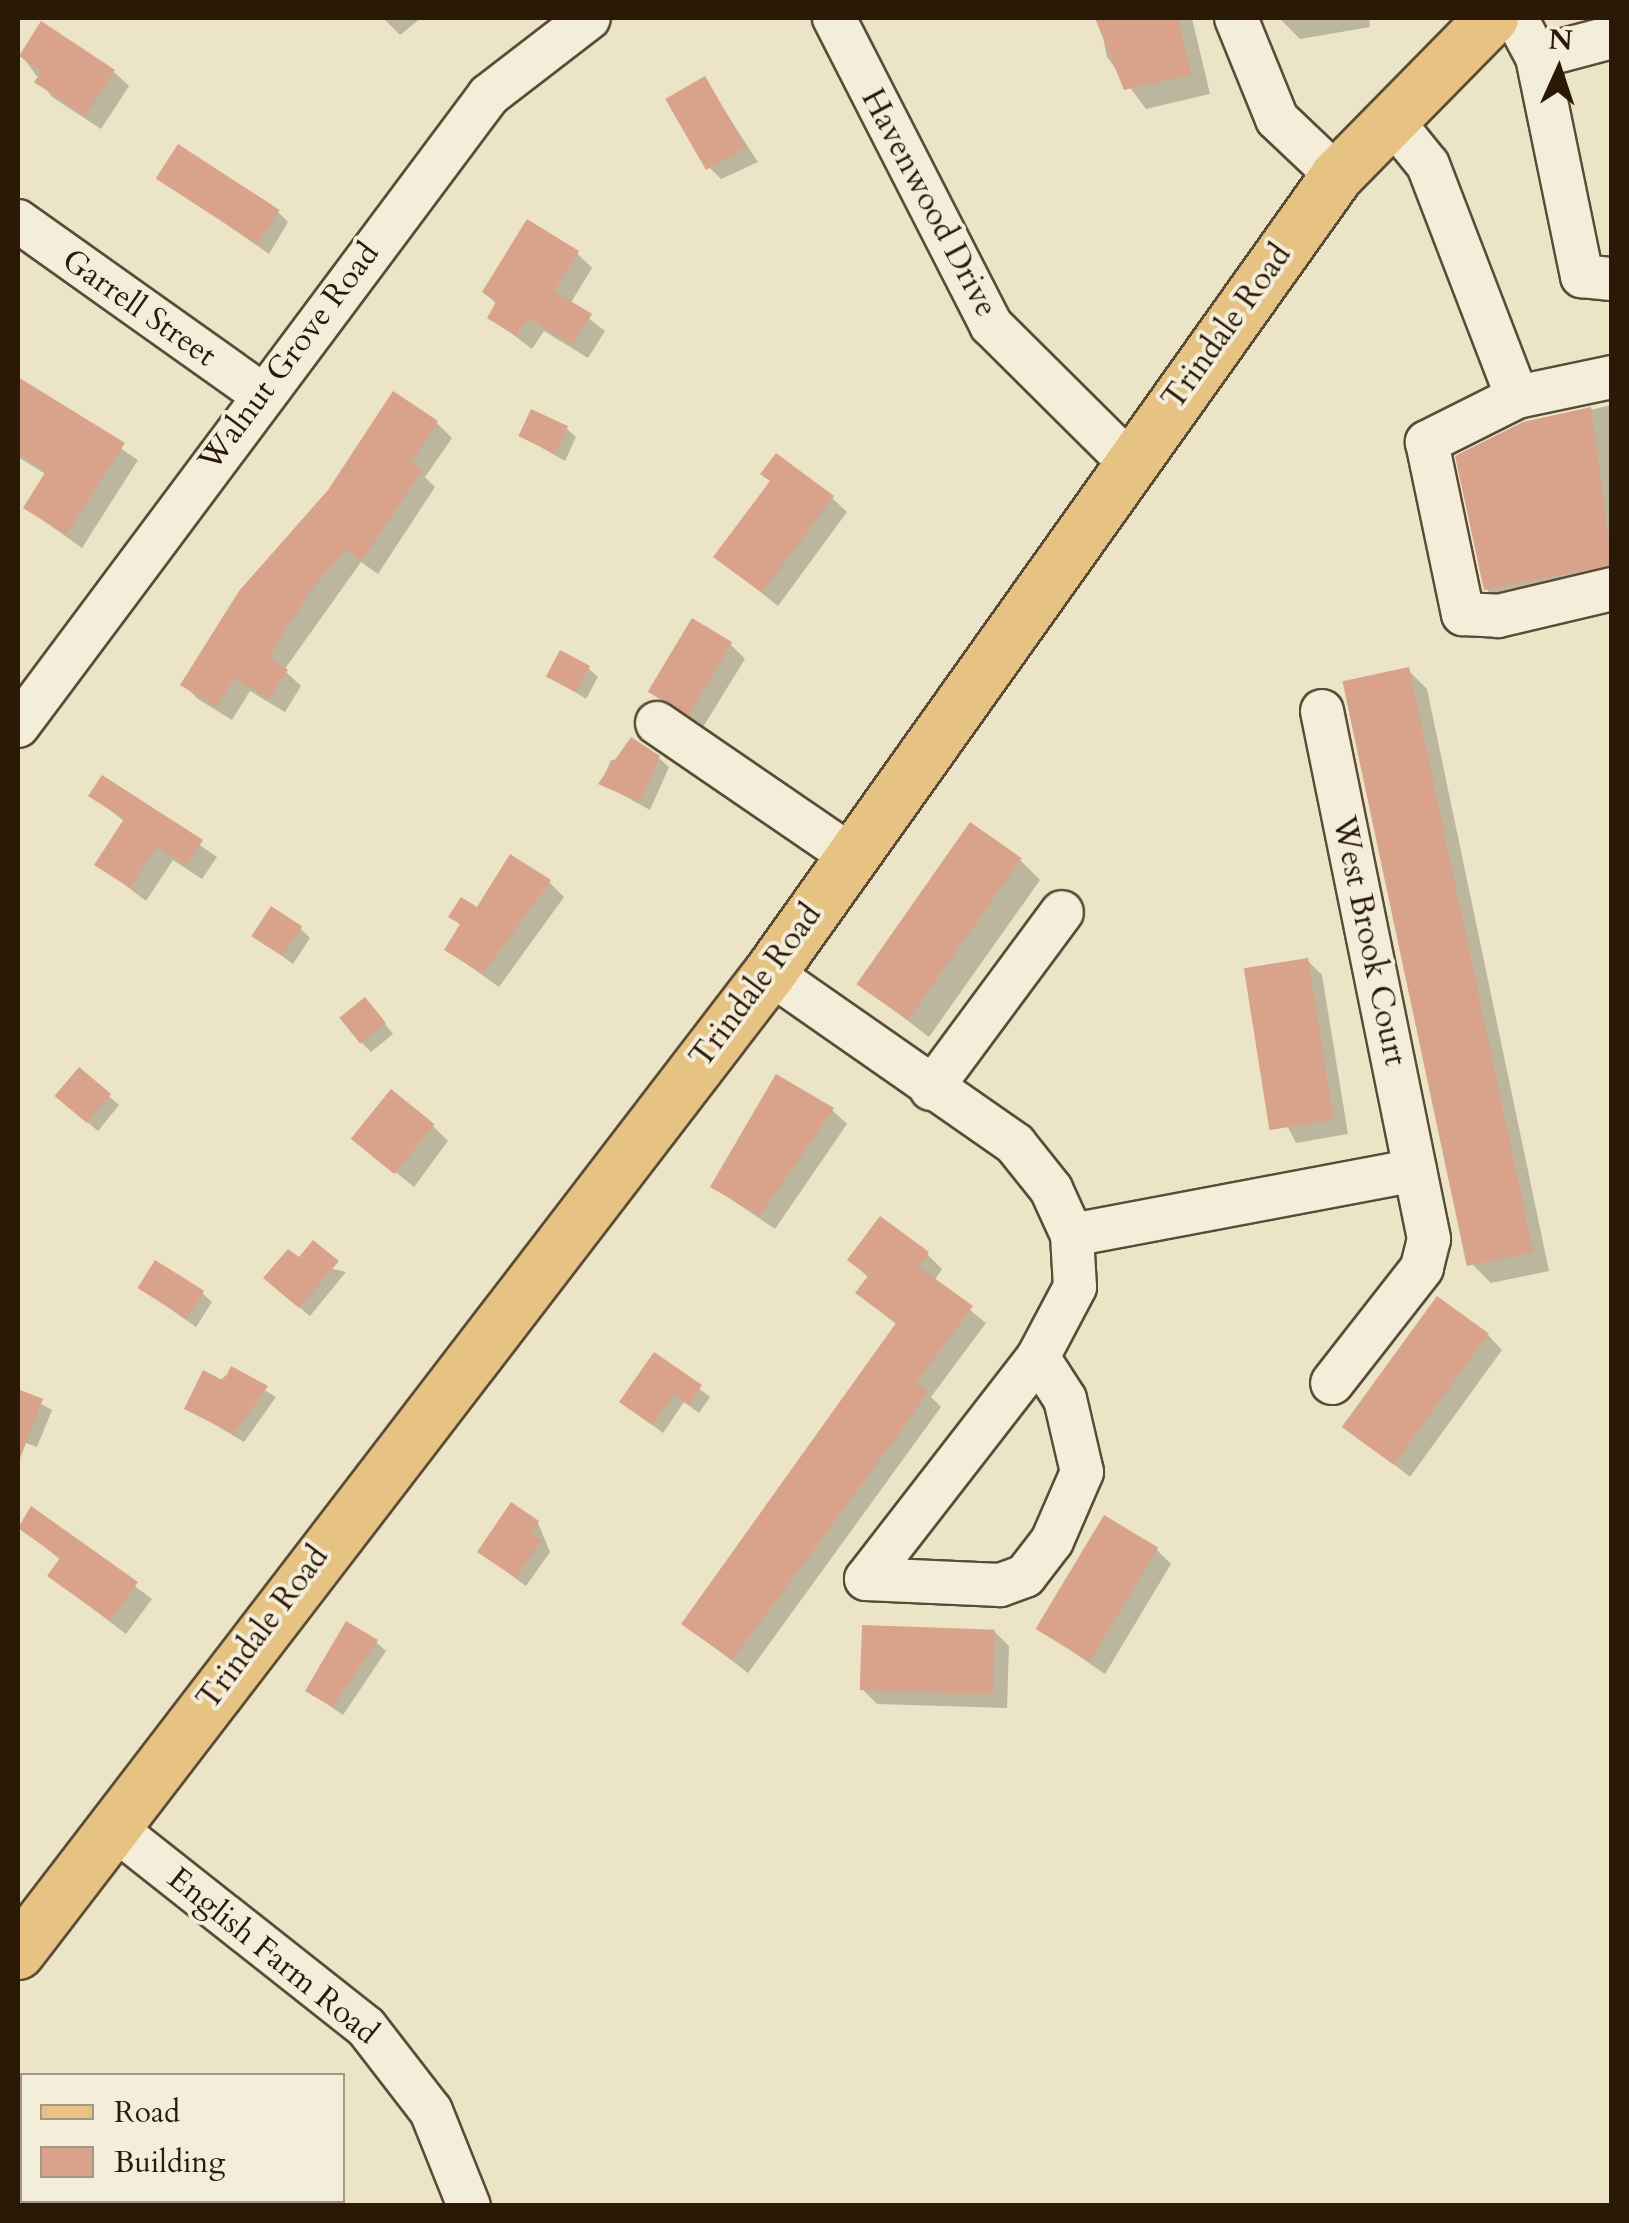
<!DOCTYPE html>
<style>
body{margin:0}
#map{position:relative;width:1629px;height:2223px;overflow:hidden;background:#ece4c6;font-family:Cardo,serif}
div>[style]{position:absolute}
.shadow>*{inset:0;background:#0003}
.building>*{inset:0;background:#d8a38a;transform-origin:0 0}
.roads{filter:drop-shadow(2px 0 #5a4c36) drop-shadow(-2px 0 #5a4c36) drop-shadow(0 2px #5a4c36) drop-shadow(0 -2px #5a4c36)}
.minor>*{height:42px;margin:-21px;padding:0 21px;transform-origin:21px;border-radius:21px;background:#f3edda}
.major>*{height:52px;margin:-26px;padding:0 26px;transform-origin:26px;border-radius:26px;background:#e6c283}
span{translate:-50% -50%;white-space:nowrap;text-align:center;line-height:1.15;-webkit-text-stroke:8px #f3edda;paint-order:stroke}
.street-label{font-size:32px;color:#2a1906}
.frame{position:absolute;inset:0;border:20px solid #2a1906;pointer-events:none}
.legend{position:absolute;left:20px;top:2073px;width:325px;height:130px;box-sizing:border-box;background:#f3edda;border:2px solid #a39885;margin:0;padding:12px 18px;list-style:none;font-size:30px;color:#2a1906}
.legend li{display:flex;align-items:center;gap:20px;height:50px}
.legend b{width:50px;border:2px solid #a39885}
.north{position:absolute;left:1509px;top:20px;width:100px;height:100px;-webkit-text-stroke:8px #f3edda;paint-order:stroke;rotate:3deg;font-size:28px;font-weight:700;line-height:40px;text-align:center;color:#2a1906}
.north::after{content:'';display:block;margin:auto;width:35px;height:45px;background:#2a1906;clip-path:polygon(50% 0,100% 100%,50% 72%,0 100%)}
</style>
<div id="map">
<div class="shadow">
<div style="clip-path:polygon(383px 18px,421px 18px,400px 35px)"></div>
<div style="clip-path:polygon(1099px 18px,1192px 18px,1210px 94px,1146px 109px,1107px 57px)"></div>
<div style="clip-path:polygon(1369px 18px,1370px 27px,1300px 39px,1279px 18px)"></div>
<div style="clip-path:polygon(22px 56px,114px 72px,129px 86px,101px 129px,52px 97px)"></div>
<div style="clip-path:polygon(704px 79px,758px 162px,721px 179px,706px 164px)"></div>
<div style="clip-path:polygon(157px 176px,278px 212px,288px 222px,269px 254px)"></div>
<div style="clip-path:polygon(577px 253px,592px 268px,570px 304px,605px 331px,588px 358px,544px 331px,532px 349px,490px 317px,497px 305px,485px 292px)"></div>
<div style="clip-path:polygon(21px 382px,138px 460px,82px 548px,26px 508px,47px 475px,18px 457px)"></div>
<div style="clip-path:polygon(1612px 405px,1612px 581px,1501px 604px,1486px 589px,1523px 425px)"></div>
<div style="clip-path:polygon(437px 423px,452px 438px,425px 477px,435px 487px,378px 574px,361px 562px,284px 670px,301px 686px,285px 712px,250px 691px,232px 720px,198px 699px,183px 684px)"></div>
<div style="clip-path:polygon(566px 428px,576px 437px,565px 461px,521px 436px)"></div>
<div style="clip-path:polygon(832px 498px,847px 512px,778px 606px,717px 557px)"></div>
<div style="clip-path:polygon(730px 644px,745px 659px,703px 727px,650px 691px)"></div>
<div style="clip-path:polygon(588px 668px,598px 677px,586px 699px,549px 675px)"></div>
<div style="clip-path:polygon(1408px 670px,1427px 689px,1549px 1271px,1491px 1283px,1472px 1264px)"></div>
<div style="clip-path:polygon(659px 758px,669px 767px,650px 810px,601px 783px,611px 760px)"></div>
<div style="clip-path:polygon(103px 778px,217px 857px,202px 879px,173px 860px,146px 901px,98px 864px,125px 822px,92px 796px)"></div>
<div style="clip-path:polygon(1020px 860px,1040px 880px,929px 1037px,860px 984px)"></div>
<div style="clip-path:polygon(549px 882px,564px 897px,499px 987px,447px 950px,461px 926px,452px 917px)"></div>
<div style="clip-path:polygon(300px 928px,310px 938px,293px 964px,255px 936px)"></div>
<div style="clip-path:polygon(1307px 960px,1322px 975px,1348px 1134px,1296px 1143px,1266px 1085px,1247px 970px)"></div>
<div style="clip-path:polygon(374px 1010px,393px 1034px,371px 1052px,361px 1042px)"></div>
<div style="clip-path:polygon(79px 1071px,119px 1105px,98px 1131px,67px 1105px)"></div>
<div style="clip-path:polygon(832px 1110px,847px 1124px,775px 1229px,713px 1187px)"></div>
<div style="clip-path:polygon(433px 1126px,448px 1141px,414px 1187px,356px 1140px)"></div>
<div style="clip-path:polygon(927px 1254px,942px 1269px,934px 1281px,986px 1323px,931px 1397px,941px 1407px,748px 1673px,684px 1624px,897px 1325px,858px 1293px,869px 1278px,850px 1260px)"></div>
<div style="clip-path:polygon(299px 1261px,346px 1272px,310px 1316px,276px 1288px)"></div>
<div style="clip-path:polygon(140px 1288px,202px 1293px,212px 1302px,196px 1327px)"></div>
<div style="clip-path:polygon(1488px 1335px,1502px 1350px,1410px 1477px,1345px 1426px)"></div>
<div style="clip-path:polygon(655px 1355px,710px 1397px,699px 1413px,684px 1402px,663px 1433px,622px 1402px)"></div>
<div style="clip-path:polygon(232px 1370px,276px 1397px,244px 1442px,187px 1408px)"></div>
<div style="clip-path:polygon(18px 1391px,52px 1410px,37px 1447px,18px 1440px)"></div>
<div style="clip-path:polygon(32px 1509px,152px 1599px,126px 1634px,50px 1576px,62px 1561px,19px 1526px)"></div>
<div style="clip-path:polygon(538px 1523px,550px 1552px,526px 1586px,480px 1552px)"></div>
<div style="clip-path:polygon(1156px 1549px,1171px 1564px,1105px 1674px,1039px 1629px)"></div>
<div style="clip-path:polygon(994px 1631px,1009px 1646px,1007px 1708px,877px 1704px,862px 1689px)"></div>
<div style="clip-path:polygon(376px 1642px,386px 1651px,343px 1715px,308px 1691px)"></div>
<div style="clip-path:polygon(96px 2200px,196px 2200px,92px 2206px)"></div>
</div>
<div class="building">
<div style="clip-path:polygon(1095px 18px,1178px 18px,1191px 75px,1124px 90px)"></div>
<div style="clip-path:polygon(41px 21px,115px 70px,85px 116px,34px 82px,42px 72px,19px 56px)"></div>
<div style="left:705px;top:76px;width:82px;height:46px;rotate:60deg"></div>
<div style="left:178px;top:144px;width:121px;height:41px;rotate:33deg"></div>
<div style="clip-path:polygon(527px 219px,579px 251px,554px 291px,592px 314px,572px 345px,528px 318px,516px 336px,487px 318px,496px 302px,482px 292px)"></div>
<div style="clip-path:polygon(18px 377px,125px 443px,66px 535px,23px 508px,46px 471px,18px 454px)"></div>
<div style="clip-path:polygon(393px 391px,438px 421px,411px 463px,422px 471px,362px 561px,346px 549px,309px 593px,268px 657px,288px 670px,269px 699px,235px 678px,216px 707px,180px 685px,239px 591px,328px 490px)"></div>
<div style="clip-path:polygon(1591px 407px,1612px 565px,1484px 590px,1455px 456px,1523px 422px)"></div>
<div style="left:531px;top:409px;width:41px;height:30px;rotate:25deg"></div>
<div style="clip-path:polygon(776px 453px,834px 496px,762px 593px,713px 557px,770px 481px,760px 474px)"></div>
<div style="left:692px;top:618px;width:47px;height:86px;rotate:31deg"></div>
<div style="left:560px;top:650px;width:34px;height:30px;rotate:28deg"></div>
<div style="left:1409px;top:667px;width:598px;height:68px;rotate:78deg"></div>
<div style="clip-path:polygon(631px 737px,660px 756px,640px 802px,598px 784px)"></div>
<div style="clip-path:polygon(102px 775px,203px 840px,187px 866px,157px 847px,130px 888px,94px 865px,124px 819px,88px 796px)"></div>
<div style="left:970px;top:822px;width:63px;height:198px;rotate:35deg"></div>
<div style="clip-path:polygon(510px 854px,551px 880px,483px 974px,444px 950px,460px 924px,448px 917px,461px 897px,477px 907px)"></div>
<div style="left:271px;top:906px;width:37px;height:36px;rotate:33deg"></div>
<div style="left:1308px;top:958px;width:164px;height:65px;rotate:81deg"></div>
<div style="left:365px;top:997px;width:33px;height:33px;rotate:51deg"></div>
<div style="left:79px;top:1067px;width:42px;height:38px;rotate:40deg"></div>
<div style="clip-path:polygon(776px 1074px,834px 1108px,760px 1216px,710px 1187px)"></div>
<div style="left:391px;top:1089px;width:56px;height:64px;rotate:39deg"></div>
<div style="clip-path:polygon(880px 1216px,929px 1252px,919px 1267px,973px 1306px,916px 1383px,928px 1391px,899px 1434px,732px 1660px,681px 1624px,896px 1323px,855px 1293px,868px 1276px,847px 1260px)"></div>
<div style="clip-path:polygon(313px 1240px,339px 1261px,299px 1308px,263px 1278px,288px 1249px,299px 1257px)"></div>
<div style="left:155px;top:1260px;width:58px;height:33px;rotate:32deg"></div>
<div style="left:1437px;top:1296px;width:64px;height:162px;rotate:36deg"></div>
<div style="clip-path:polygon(654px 1352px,702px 1385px,689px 1405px,674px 1394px,652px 1425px,619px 1402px)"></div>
<div style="clip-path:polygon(231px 1366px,268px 1386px,234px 1434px,184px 1409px,203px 1370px,224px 1381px)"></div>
<div style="clip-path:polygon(18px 1389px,43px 1399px,19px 1461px,18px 1460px)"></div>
<div style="clip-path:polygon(511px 1502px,539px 1521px,531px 1533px,542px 1540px,516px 1578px,477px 1552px)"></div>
<div style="clip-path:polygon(31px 1506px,138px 1582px,110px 1621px,47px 1576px,60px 1558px,18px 1528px)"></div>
<div style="left:1104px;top:1515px;width:63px;height:133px;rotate:31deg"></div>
<div style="clip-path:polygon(346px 1621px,378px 1640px,332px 1707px,305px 1691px)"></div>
<div style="left:862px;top:1625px;width:133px;height:65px;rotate:2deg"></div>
</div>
<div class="roads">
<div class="minor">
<div style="left:834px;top:18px;width:345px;rotate:62.9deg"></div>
<div style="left:991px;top:325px;width:193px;rotate:44.8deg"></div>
<div style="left:1236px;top:18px;width:109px;rotate:67.9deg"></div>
<div style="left:1277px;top:119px;width:83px;rotate:43.5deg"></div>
<div style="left:1516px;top:18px;width:44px;rotate:61.7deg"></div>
<div style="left:1537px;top:57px;width:78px;rotate:-14.9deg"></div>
<div style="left:1537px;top:57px;width:224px;rotate:78.4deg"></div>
<div style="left:1582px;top:276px;width:30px;rotate:6deg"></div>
<div style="left:1390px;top:118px;width:60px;rotate:51deg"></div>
<div style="left:1428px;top:165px;width:248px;rotate:69deg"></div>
<div style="left:18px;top:221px;width:298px;rotate:35.4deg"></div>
<div style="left:1612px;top:377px;width:97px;rotate:168.1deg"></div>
<div style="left:1517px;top:397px;width:101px;rotate:153.4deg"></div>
<div style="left:1427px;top:442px;width:176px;rotate:78.2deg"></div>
<div style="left:1463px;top:614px;width:35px;rotate:3deg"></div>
<div style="left:1498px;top:616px;width:117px;rotate:-13.3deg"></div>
<div style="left:1322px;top:711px;width:539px;rotate:78.54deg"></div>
<div style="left:1429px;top:1239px;width:30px;rotate:104deg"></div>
<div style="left:1422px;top:1268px;width:146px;rotate:128deg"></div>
<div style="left:657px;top:723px;width:235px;rotate:34.4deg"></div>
<div style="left:18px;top:726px;width:787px;rotate:-53.26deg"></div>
<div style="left:489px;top:95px;width:126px;rotate:-37.6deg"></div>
<div style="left:770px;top:973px;width:299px;rotate:34.9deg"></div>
<div style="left:1015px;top:1144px;width:58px;rotate:51.3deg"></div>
<div style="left:1051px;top:1189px;width:51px;rotate:65.5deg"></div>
<div style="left:1072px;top:1235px;width:52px;rotate:86.7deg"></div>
<div style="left:1075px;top:1287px;width:79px;rotate:117.9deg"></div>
<div style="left:931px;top:1089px;width:220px;rotate:-53.5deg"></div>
<div style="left:1072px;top:1235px;width:349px;rotate:-10.7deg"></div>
<div style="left:1038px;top:1357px;width:50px;rotate:57.3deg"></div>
<div style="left:1065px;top:1399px;width:75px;rotate:76.9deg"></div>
<div style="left:1082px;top:1472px;width:75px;rotate:113.5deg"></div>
<div style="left:1052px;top:1541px;width:44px;rotate:127.6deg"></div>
<div style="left:1025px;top:1576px;width:27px;rotate:160deg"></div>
<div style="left:1000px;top:1585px;width:134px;rotate:-177.4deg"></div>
<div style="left:866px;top:1579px;width:281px;rotate:-52.2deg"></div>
<div style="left:114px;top:1828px;width:321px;rotate:38.3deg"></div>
<div style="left:366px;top:2027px;width:106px;rotate:52.3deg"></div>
<div style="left:431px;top:2111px;width:102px;rotate:68.2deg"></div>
</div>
<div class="major">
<div style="left:18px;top:1953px;width:1235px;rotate:-52.5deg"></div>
<div style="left:770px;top:973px;width:978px;rotate:-54.57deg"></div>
<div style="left:1337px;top:176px;width:221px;rotate:-45.5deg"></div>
</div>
</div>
<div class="street-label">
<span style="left:929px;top:203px;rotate:62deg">Havenwood Drive</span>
<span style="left:139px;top:308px;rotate:35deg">Garrell Street</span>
<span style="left:1227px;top:327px;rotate:-54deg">Trindale Road</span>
<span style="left:289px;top:357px;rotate:-53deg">Walnut Grove Road</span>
<span style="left:1369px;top:941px;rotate:78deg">West Brook Court</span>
<span style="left:756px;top:986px;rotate:-53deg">Trindale Road</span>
<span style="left:263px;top:1628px;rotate:-53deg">Trindale Road</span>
<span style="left:273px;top:1956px;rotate:39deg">English Farm Road</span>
</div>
<div class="frame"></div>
<ul class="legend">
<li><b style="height:12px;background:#e6c283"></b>Road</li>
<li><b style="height:28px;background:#d8a38a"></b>Building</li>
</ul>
<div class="north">N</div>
</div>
